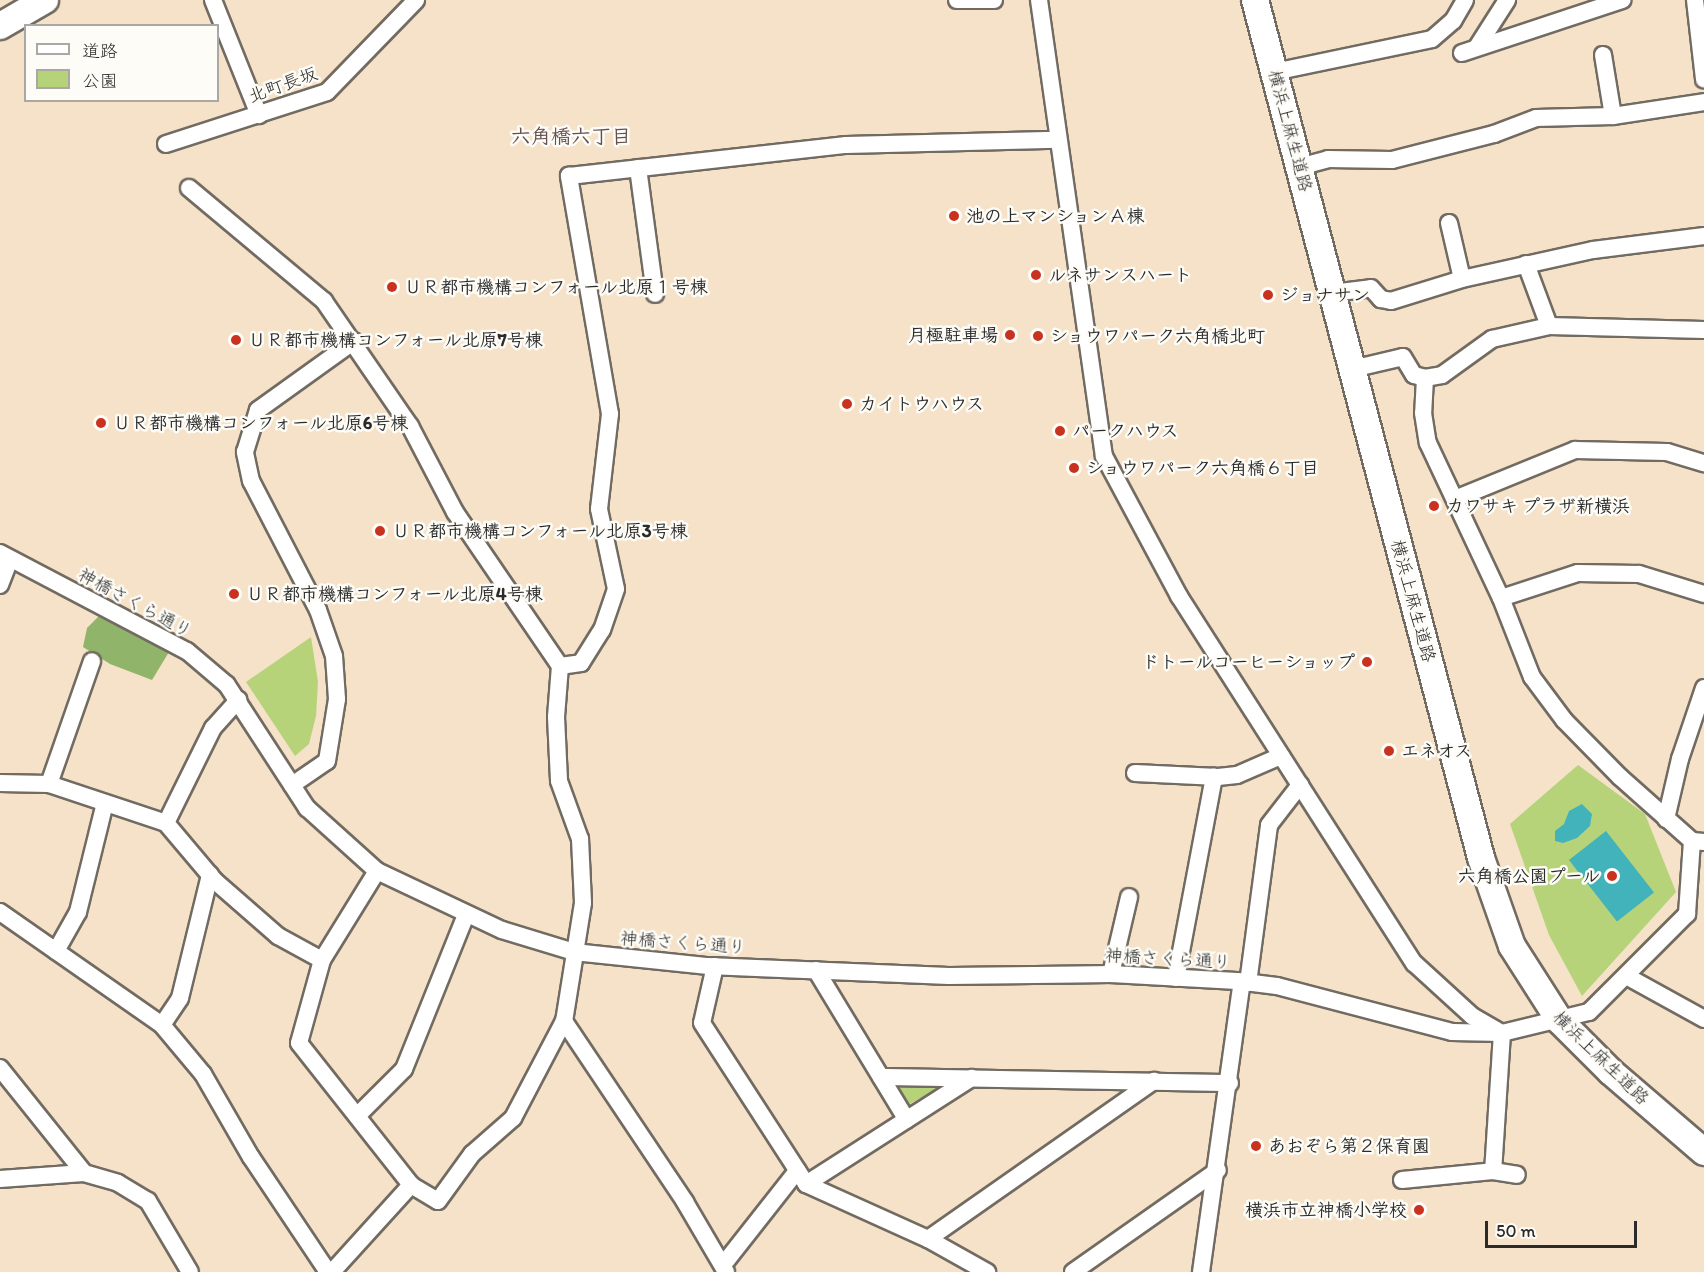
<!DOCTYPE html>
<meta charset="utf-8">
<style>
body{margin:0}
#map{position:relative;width:1704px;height:1272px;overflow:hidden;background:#f5e2c8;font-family:Itim,"Klee One",sans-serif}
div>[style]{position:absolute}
.green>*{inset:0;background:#b6d37a}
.forest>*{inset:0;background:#90b56a}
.water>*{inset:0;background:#42b2bb;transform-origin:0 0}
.roads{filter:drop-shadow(2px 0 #726b62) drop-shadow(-2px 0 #726b62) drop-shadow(0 2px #726b62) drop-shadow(0 -2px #726b62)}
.minor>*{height:16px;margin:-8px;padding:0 8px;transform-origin:8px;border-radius:8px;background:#fff}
.primary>*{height:26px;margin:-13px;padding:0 13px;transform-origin:13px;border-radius:13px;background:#fff}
.dots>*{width:16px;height:16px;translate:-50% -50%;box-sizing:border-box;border:3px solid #fdfcf7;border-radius:50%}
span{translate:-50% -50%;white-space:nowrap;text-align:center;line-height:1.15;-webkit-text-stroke:5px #fdfcf7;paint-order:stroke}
.street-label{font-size:18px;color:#2b2b2b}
.poi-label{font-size:18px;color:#2b2b2b;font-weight:700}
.left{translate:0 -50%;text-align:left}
.right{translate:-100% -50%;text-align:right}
.neighbourhood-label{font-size:20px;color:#63504f;font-weight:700}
.legend{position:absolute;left:24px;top:24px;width:195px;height:78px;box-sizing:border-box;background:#fdfcf7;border:2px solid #a9a8a5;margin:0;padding:8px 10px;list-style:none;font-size:18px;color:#2b2b2b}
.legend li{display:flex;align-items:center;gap:12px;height:30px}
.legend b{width:30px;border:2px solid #a9a8a5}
.scale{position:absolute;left:1485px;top:1221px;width:152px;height:27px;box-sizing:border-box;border:3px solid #2b2b2b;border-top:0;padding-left:8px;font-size:18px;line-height:21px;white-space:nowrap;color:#2b2b2b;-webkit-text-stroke:4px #fdfcf7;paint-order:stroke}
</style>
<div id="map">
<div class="green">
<div style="clip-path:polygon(311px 637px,318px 682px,316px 716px,309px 744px,295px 756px,246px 682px)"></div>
<div style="clip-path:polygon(1578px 765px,1645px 814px,1676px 892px,1582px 996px,1549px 935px,1510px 824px)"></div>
<div style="clip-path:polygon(942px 1086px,906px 1106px,893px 1087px)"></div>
</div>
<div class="forest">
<div style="clip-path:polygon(101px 614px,169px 652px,152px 680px,110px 664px,83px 647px,87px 628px)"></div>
</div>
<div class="water">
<div style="clip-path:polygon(1582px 804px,1592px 814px,1590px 826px,1577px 838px,1563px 843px,1555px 841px,1555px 831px,1564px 824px,1569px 811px)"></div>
<div style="left:1606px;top:831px;width:78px;height:47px;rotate:52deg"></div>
</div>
<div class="roads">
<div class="minor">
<div style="left:213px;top:0;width:124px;rotate:68.2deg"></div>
<div style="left:957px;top:0;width:37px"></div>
<div style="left:1039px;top:0;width:461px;rotate:81.9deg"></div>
<div style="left:1104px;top:456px;width:159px;rotate:61.8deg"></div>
<div style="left:1179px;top:596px;width:436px;rotate:57.4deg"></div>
<div style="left:1414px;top:963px;width:79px;rotate:42.4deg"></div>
<div style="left:1472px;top:1016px;width:34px;rotate:30deg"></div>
<div style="left:1502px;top:1033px;width:89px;rotate:-13.6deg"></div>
<div style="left:1589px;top:1012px;width:139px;rotate:-45deg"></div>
<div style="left:1687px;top:914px;width:73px;rotate:-86.1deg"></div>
<div style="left:1695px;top:0;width:80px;rotate:83.5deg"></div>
<div style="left:1477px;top:47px;width:56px;rotate:-57.4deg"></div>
<div style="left:1462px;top:53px;width:169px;rotate:-18.3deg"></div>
<div style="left:1603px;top:55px;width:62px;rotate:80.7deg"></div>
<div style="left:1274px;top:72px;width:161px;rotate:-11.8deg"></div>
<div style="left:1432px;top:39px;width:28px;rotate:-41deg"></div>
<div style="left:1453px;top:21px;width:24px;rotate:-60deg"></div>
<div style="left:166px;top:144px;width:169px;rotate:-17.9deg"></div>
<div style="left:327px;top:92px;width:128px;rotate:-45.9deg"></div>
<div style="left:1299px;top:167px;width:30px;rotate:-15deg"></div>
<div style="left:1328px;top:159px;width:64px;rotate:0.9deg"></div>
<div style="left:1392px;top:160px;width:105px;rotate:-14.3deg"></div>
<div style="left:1494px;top:134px;width:45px;rotate:-20.9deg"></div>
<div style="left:1536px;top:118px;width:77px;rotate:-1.5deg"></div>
<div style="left:1613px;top:116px;width:92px;rotate:-8.7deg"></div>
<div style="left:638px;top:168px;width:127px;rotate:82.3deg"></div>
<div style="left:189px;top:188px;width:176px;rotate:39.9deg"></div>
<div style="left:324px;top:301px;width:152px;rotate:55.5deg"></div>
<div style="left:410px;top:426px;width:97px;rotate:62.4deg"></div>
<div style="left:455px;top:512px;width:186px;rotate:55.7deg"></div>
<div style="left:560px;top:666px;width:51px;rotate:94.5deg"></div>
<div style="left:556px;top:717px;width:64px;rotate:87.3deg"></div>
<div style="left:559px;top:781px;width:62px;rotate:70.1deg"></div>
<div style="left:580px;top:839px;width:64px;rotate:87.3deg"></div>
<div style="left:583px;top:903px;width:120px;rotate:99.1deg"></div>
<div style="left:564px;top:1021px;width:218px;rotate:56.2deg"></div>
<div style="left:685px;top:1202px;width:81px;rotate:59.6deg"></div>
<div style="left:1449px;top:223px;width:57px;rotate:76.9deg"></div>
<div style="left:1526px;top:264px;width:66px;rotate:69.6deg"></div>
<div style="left:1332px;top:293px;width:39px;rotate:-7deg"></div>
<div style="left:1371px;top:288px;width:15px;rotate:48deg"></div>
<div style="left:1381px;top:299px;width:10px;rotate:11deg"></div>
<div style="left:1391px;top:301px;width:74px;rotate:-17.2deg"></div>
<div style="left:1462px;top:279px;width:134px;rotate:-12.5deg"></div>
<div style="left:1593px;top:250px;width:112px;rotate:-7.2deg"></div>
<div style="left:1352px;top:369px;width:52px;rotate:-13.2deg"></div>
<div style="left:1403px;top:357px;width:21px;rotate:59deg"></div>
<div style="left:1414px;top:375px;width:11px;rotate:15deg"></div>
<div style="left:1425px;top:378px;width:35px;rotate:93deg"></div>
<div style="left:1423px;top:413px;width:30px;rotate:81deg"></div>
<div style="left:1428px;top:443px;width:171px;rotate:64.8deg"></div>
<div style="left:1501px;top:598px;width:85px;rotate:68.6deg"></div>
<div style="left:1532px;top:677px;width:54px;rotate:53.3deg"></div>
<div style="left:1564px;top:720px;width:80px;rotate:45.5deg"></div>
<div style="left:1620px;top:777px;width:96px;rotate:41.6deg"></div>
<div style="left:1692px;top:841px;width:12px;rotate:5deg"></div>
<div style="left:1425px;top:378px;width:17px;rotate:-10deg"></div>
<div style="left:1442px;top:375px;width:62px;rotate:-35.8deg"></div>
<div style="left:1492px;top:339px;width:58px;rotate:-12.8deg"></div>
<div style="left:1549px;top:326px;width:155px;rotate:1.5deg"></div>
<div style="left:1455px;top:499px;width:130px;rotate:-22.2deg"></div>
<div style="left:1575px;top:450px;width:92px;rotate:1.2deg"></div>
<div style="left:1667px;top:452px;width:39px;rotate:17deg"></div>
<div style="left:0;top:553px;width:211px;rotate:27.7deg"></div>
<div style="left:187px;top:651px;width:52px;rotate:40.4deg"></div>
<div style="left:227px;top:685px;width:147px;rotate:57deg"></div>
<div style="left:307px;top:808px;width:94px;rotate:42deg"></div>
<div style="left:377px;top:871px;width:138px;rotate:25.3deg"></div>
<div style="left:502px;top:930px;width:75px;rotate:17deg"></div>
<div style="left:574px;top:952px;width:135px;rotate:6deg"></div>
<div style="left:708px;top:966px;width:241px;rotate:2.4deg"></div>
<div style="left:949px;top:976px;width:162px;rotate:-0.7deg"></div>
<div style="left:1111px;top:974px;width:126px;rotate:3.2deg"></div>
<div style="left:1237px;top:981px;width:40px;rotate:7.1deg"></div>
<div style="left:1277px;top:986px;width:181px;rotate:14.7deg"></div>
<div style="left:1452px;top:1032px;width:50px;rotate:1.1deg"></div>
<div style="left:1502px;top:1033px;width:138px;rotate:93.7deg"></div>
<div style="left:0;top:585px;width:28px;rotate:-69deg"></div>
<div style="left:1501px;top:598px;width:81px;rotate:-18deg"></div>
<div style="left:1578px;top:573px;width:61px;rotate:0.9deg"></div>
<div style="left:1639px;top:574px;width:68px;rotate:17.1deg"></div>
<div style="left:560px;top:666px;width:21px;rotate:-8deg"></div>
<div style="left:581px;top:663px;width:39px;rotate:-58deg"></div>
<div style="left:602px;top:630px;width:43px;rotate:-71.1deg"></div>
<div style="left:616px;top:589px;width:82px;rotate:-102deg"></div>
<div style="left:599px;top:509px;width:96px;rotate:-83.4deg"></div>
<div style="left:610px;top:414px;width:242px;rotate:-99.8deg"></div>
<div style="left:569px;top:176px;width:279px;rotate:-6.4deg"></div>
<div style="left:846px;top:145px;width:211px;rotate:-1.4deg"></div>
<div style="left:1135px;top:773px;width:83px;rotate:2.8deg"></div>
<div style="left:1218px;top:777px;width:19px;rotate:-6deg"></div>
<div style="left:1237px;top:775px;width:48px;rotate:-23.4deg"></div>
<div style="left:0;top:783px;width:49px;rotate:1.2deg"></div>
<div style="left:49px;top:784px;width:123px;rotate:18.4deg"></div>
<div style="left:166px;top:823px;width:76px;rotate:49.8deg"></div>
<div style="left:215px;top:881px;width:84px;rotate:41.1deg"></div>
<div style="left:278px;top:936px;width:50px;rotate:28.6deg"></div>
<div style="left:49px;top:784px;width:130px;rotate:-70.7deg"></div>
<div style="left:292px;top:785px;width:42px;rotate:-34.4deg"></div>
<div style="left:327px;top:761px;width:63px;rotate:-80.8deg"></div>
<div style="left:337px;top:699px;width:43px;rotate:-94deg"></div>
<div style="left:334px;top:656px;width:49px;rotate:-109.2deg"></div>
<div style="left:318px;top:610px;width:145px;rotate:-117.4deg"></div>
<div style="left:251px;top:481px;width:30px;rotate:-102deg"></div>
<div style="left:245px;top:452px;width:44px;rotate:-72.8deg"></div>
<div style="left:258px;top:410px;width:118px;rotate:-35.7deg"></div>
<div style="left:1666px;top:819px;width:62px;rotate:-76.9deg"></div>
<div style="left:1680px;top:759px;width:75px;rotate:-71.3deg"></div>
<div style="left:166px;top:823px;width:106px;rotate:-63.7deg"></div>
<div style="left:213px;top:728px;width:38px;rotate:-48deg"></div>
<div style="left:377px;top:871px;width:105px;rotate:121.7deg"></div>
<div style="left:322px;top:960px;width:86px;rotate:105.5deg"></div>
<div style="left:299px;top:1043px;width:181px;rotate:51.7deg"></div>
<div style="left:411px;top:1185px;width:31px;rotate:31deg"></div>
<div style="left:438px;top:1201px;width:58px;rotate:-54.1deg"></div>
<div style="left:472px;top:1154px;width:55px;rotate:-41.3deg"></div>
<div style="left:513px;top:1118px;width:110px;rotate:-62.3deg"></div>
<div style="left:0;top:912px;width:198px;rotate:34.9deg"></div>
<div style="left:162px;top:1025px;width:64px;rotate:50.1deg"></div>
<div style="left:203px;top:1074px;width:96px;rotate:60deg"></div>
<div style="left:251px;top:1157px;width:138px;rotate:56.2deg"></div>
<div style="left:56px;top:951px;width:45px;rotate:-60.6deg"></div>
<div style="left:78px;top:912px;width:112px;rotate:-76.1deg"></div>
<div style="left:715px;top:966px;width:58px;rotate:102.8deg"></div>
<div style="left:702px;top:1023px;width:192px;rotate:57.1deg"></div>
<div style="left:806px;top:1184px;width:134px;rotate:24.3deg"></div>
<div style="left:928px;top:1239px;width:68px;rotate:29.2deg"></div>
<div style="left:816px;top:970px;width:175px;rotate:58.8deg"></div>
<div style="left:1111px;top:974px;width:79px;rotate:-76.8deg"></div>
<div style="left:1628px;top:977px;width:87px;rotate:28.9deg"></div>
<div style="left:1176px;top:978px;width:205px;rotate:-79.3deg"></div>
<div style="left:1248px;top:983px;width:159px;rotate:-82.4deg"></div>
<div style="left:1269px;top:825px;width:51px;rotate:-52.2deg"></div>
<div style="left:162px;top:1025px;width:32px;rotate:-56deg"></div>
<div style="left:180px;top:998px;width:127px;rotate:-76.3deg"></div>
<div style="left:0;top:1068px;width:134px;rotate:51.3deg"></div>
<div style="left:881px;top:1077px;width:349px;rotate:1deg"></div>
<div style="left:358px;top:1115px;width:65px;rotate:-45deg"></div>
<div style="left:404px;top:1069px;width:166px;rotate:-68.1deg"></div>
<div style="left:0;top:1179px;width:84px;rotate:-4.1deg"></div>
<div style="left:84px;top:1173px;width:35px;rotate:16deg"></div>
<div style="left:118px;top:1183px;width:35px;rotate:31deg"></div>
<div style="left:148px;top:1201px;width:82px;rotate:59.4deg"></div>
<div style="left:1402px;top:1180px;width:91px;rotate:-5.6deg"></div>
<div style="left:1493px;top:1171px;width:24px;rotate:9deg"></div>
<div style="left:806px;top:1184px;width:197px;rotate:-32.6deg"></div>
<div style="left:928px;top:1239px;width:276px;rotate:-35deg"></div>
<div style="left:723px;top:1265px;width:120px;rotate:-51.8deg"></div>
<div style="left:332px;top:1272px;width:118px;rotate:-47.8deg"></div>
<div style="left:1073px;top:1272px;width:177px;rotate:-35.1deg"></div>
<div style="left:1201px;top:1272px;width:293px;rotate:-82deg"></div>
</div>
<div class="primary">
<div style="left:1255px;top:0;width:887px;rotate:75.24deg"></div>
<div style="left:1481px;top:858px;width:93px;rotate:70.6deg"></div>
<div style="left:1512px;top:946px;width:89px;rotate:57.4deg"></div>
<div style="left:1560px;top:1021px;width:72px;rotate:45deg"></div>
<div style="left:1611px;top:1072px;width:123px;rotate:40.7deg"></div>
<div style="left:0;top:26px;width:52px;rotate:-30deg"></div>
</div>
</div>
<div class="dots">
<div style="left:954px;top:216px;background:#c8321e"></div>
<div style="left:1036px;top:275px;background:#c8321e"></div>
<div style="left:392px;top:287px;background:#c8321e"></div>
<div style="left:1268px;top:295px;background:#c8321e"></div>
<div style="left:1010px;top:335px;background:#c8321e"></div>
<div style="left:1038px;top:336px;background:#c8321e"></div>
<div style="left:236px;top:340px;background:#c8321e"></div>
<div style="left:847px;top:404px;background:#c8321e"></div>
<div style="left:101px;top:423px;background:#c8321e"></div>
<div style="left:1060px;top:431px;background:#c8321e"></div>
<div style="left:1074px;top:468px;background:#c8321e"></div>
<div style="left:1434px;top:506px;background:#c8321e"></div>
<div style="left:380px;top:531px;background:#c8321e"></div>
<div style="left:234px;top:594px;background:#c8321e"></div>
<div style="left:1367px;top:662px;background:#c8321e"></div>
<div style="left:1389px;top:751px;background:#c8321e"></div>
<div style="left:1612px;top:876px;background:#c8321e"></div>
<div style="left:1256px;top:1146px;background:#c8321e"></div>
<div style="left:1419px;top:1210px;background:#c8321e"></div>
</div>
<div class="street-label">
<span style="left:283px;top:85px;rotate:-20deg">北町長坂</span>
<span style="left:1290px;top:131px;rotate:75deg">横浜上麻生道路</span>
<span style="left:1413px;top:601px;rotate:75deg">横浜上麻生道路</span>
<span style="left:135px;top:603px;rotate:28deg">神橋さくら通り</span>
<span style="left:683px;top:943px;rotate:4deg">神橋さくら通り</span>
<span style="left:1168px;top:959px;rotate:3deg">神橋さくら通り</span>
<span style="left:1601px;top:1058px;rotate:44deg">横浜上麻生道路</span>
</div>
<div class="poi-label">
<span class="left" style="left:966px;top:216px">池の上マンションＡ棟</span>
<span class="left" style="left:1048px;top:275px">ルネサンスハート</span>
<span class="left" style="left:404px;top:287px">ＵＲ都市機構コンフォール北原１号棟</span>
<span class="left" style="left:1280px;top:295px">ジョナサン</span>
<span class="right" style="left:998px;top:335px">月極駐車場</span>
<span class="left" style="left:1050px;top:336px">ショウワパーク六角橋北町</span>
<span class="left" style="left:248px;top:340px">ＵＲ都市機構コンフォール北原7号棟</span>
<span class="left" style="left:859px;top:404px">カイトウハウス</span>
<span class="left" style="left:113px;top:423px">ＵＲ都市機構コンフォール北原6号棟</span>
<span class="left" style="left:1072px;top:431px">パークハウス</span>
<span class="left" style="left:1086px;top:468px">ショウワパーク六角橋６丁目</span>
<span class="left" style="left:1446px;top:506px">カワサキ プラザ新横浜</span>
<span class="left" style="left:392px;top:531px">ＵＲ都市機構コンフォール北原3号棟</span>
<span class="left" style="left:246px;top:594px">ＵＲ都市機構コンフォール北原4号棟</span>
<span class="right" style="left:1355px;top:662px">ドトールコーヒーショップ</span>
<span class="left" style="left:1401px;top:751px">エネオス</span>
<span class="right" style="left:1600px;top:876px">六角橋公園プール</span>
<span class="left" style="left:1268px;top:1146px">あおぞら第２保育園</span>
<span class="right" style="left:1407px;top:1210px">横浜市立神橋小学校</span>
</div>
<div class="neighbourhood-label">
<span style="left:571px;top:136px">六角橋六丁目</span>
</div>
<ul class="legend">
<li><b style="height:8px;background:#fff"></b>道路</li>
<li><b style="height:16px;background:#b6d37a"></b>公園</li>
</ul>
<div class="scale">50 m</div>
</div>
